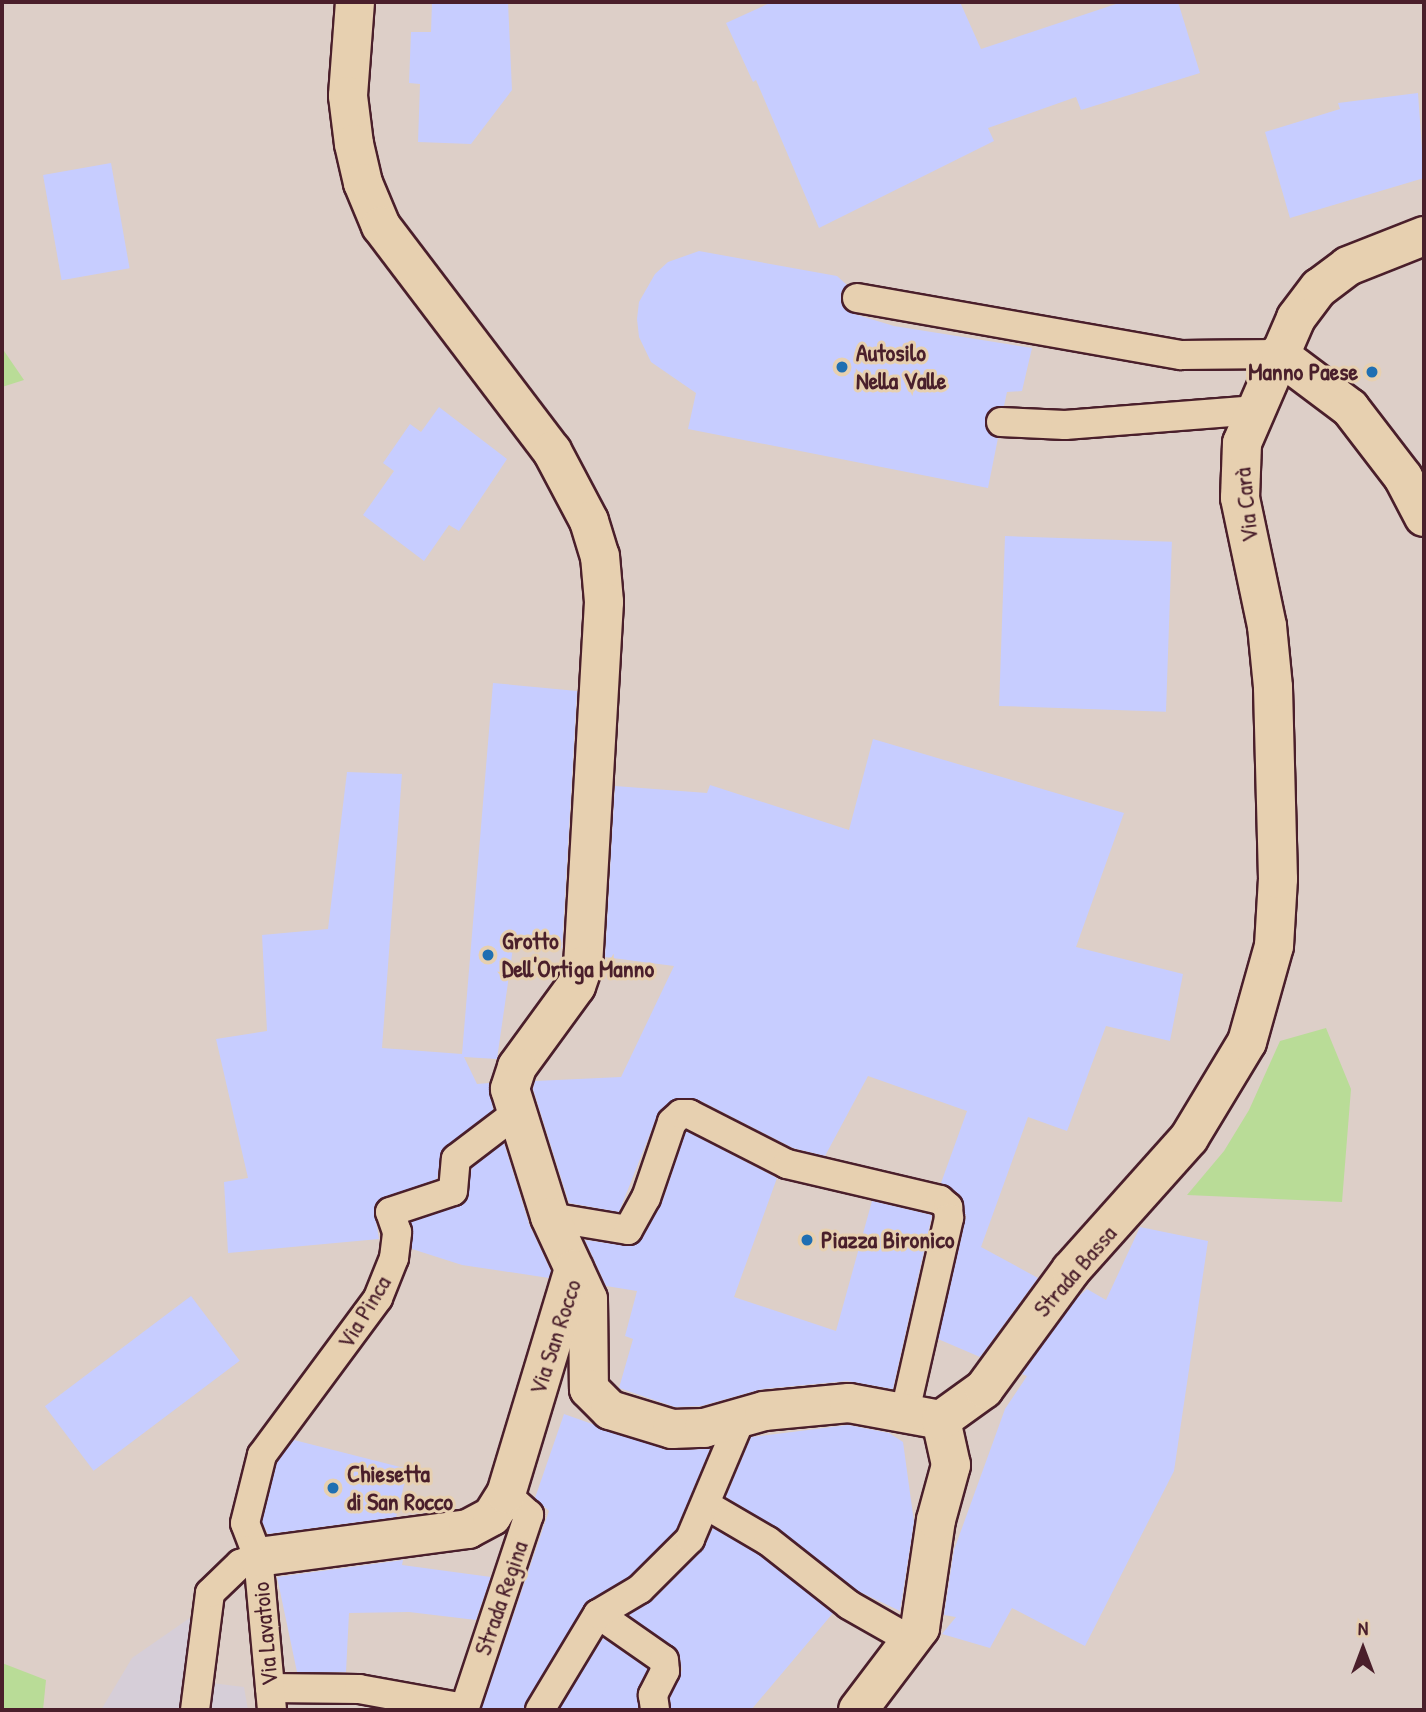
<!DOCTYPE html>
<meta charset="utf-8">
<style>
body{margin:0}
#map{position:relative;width:1426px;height:1712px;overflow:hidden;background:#ddcfc8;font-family:"Patrick Hand",sans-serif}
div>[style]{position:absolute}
.built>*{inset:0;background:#d6ced8}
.green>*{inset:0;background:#b9dc97}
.building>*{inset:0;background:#c7cdff;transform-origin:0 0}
.roads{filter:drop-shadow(2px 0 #4a1f2b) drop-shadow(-2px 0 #4a1f2b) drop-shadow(0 2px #4a1f2b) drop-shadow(0 -2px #4a1f2b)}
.service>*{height:28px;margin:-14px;padding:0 14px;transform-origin:14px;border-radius:14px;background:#e7d0b0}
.minor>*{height:38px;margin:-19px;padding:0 19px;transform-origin:19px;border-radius:19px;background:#e7d0b0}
.dots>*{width:19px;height:19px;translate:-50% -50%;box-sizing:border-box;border:4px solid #e7d0b0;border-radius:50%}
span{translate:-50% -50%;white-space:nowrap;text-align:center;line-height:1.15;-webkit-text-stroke:6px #e7d0b0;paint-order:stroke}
.poi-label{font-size:24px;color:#4a1f2b;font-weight:700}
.left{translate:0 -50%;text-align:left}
.right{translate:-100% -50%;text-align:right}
.street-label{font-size:24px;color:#4a1f2b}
.frame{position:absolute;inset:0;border:4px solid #4a1f2b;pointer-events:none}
.north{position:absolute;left:1328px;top:1614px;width:70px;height:70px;-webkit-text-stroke:5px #e7d0b0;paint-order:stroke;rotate:0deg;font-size:19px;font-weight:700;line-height:28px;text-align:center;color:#4a1f2b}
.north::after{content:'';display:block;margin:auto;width:24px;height:32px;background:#4a1f2b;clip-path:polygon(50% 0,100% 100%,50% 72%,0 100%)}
</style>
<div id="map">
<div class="built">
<div style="clip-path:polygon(194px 1615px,187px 1680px,244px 1687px,248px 1710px,101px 1710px,132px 1658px)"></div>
</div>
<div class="green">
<div style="clip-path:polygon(2px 348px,24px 380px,2px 387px)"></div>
<div style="clip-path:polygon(1326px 1028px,1351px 1089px,1342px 1202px,1187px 1195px,1224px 1151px,1249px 1110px,1280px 1041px)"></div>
<div style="clip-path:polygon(2px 1663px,46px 1680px,43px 1710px,2px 1710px)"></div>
</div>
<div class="building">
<div style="clip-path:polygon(432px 2px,508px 2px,512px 90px,471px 144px,418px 142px,420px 84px,409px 83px,411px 32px,431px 32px)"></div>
<div style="clip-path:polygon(772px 2px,960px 2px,981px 49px,1122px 2px,1178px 2px,1200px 73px,1081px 110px,1076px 97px,988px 128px,994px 141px,819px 228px,756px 80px,753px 82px,726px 23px)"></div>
<div style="clip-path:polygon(1418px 93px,1424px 178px,1290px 218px,1265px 132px,1340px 109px,1338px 103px)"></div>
<div style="left:111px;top:163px;width:107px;height:69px;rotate:80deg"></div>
<div style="clip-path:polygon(699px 251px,837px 276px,847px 285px,841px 294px,842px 304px,854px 314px,894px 326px,1032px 348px,1022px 391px,1007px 392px,1004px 406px,993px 408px,985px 421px,987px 430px,998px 438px,988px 488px,688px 429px,696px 393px,651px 362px,639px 337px,637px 319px,639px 302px,655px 274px,668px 262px)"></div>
<div style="clip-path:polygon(439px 407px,507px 459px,459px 531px,449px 525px,424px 561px,363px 515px,394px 471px,383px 463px,410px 424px,421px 432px)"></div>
<div style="left:1005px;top:536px;width:167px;height:170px;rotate:2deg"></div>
<div style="clip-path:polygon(493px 683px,577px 691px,562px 948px,514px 941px,497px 1059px,464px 1057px,477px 1084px,489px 1083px,493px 1110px,442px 1150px,437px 1179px,377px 1202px,374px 1210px,379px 1239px,228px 1253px,224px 1182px,248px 1178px,216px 1039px,267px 1031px,262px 935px,328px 929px,347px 772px,402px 774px,382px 1048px,462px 1054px)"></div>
<div style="clip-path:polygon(873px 739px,1124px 813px,1076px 947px,1183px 974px,1170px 1041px,1106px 1026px,1067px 1131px,1028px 1117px,981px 1247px,1038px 1278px,980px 1357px,938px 1339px,966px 1217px,960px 1195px,941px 1183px,967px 1111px,868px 1076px,825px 1156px,793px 1148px,697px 1099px,680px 1098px,657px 1116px,619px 1212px,569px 1203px,533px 1089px,535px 1081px,621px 1077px,674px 966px,605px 957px,615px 786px,707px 793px,710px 785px,849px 830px)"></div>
<div style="clip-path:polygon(686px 1131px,777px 1178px,734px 1297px,836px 1331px,872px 1201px,932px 1215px,893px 1389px,847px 1381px,762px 1389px,701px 1406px,675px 1407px,619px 1388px,633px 1339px,625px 1336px,637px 1291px,606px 1286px,585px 1240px,626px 1246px,642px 1239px,662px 1203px)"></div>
<div style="clip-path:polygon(504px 1143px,529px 1224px,551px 1271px,549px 1278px,462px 1265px,412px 1249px,411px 1222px,465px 1202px,472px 1168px)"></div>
<div style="clip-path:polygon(1140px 1227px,1208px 1241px,1174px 1471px,1085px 1646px,1012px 1608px,990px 1648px,942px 1634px,956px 1617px,944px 1615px,954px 1550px,1005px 1409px,1027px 1376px,1022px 1374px,1077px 1298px,1087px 1289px,1106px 1300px)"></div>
<div style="left:191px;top:1296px;width:81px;height:183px;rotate:53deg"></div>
<div style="clip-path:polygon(564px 1414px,666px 1450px,710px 1449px,676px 1530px,630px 1576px,585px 1604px,523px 1710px,481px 1710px,549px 1511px,535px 1498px)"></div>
<div style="clip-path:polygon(848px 1425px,889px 1433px,903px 1442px,914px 1522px,900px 1611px,858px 1591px,778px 1528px,726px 1497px,751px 1437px)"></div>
<div style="clip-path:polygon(294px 1440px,408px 1469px,396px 1517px,268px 1534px,262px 1522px,277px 1462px)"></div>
<div style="clip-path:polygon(713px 1528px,759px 1555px,833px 1613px,751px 1710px,671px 1710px,670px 1698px,682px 1670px,679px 1652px,629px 1615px,652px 1601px,702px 1551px)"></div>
<div style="clip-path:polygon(403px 1560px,402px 1565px,491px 1577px,476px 1620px,409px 1612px,349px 1613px,346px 1672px,297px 1672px,277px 1577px)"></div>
<div style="clip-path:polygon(603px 1638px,648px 1669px,638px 1688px,638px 1710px,559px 1710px)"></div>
</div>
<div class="roads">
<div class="service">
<div style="left:857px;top:298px;width:329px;rotate:10deg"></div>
<div style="left:1181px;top:355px;width:97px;rotate:-0.6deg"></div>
<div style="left:1001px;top:422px;width:64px;rotate:2.7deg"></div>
<div style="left:1065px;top:425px;width:192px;rotate:-4.5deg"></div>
<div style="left:550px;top:1217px;width:79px;rotate:9.5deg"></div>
<div style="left:628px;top:1230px;width:37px;rotate:-61deg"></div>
<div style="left:646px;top:1198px;width:80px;rotate:-71.1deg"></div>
<div style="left:672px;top:1122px;width:12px;rotate:-42deg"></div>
<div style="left:681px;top:1114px;width:8px"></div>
<div style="left:689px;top:1114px;width:110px;rotate:27deg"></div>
<div style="left:787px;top:1164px;width:157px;rotate:13.2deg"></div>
<div style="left:940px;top:1200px;width:11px;rotate:41deg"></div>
<div style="left:948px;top:1207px;width:11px;rotate:85deg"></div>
<div style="left:949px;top:1218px;width:198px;rotate:102.8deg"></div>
<div style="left:708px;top:1506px;width:69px;rotate:30.3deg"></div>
<div style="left:768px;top:1541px;width:103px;rotate:38.3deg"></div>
<div style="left:849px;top:1605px;width:73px;rotate:29.7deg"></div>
<div style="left:598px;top:1614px;width:80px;rotate:34.9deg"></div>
<div style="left:664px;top:1660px;width:11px;rotate:85deg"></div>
<div style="left:665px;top:1671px;width:27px;rotate:117deg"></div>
<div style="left:653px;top:1695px;width:15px;rotate:82deg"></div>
<div style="left:270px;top:1688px;width:89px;rotate:0.6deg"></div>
<div style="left:359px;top:1689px;width:107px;rotate:10.3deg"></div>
<div style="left:195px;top:1710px;width:118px;rotate:-82.7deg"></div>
<div style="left:210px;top:1593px;width:42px;rotate:-44deg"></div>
<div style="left:240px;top:1564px;width:19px;rotate:-21deg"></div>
<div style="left:272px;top:1710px;width:154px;rotate:-95.2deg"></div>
<div style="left:258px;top:1557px;width:36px;rotate:-111deg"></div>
<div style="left:245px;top:1523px;width:70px;rotate:-76deg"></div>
<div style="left:262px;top:1455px;width:195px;rotate:-53.5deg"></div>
<div style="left:378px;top:1298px;width:43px;rotate:-68.2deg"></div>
<div style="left:394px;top:1258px;width:26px;rotate:-83deg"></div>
<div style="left:397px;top:1232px;width:21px;rotate:-109deg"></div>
<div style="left:390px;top:1212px;width:66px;rotate:-18.4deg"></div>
<div style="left:453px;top:1191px;width:32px;rotate:-85deg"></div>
<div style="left:456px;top:1159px;width:74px;rotate:-37.3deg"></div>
<div style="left:464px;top:1710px;width:206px;rotate:-71.6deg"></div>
<div style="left:529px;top:1515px;width:31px;rotate:-138deg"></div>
<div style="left:540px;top:1710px;width:112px;rotate:-58.9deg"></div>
<div style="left:598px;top:1614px;width:49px;rotate:-30.8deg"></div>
<div style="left:640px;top:1589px;width:71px;rotate:-45deg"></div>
<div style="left:690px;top:1539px;width:134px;rotate:-67.1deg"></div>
</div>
<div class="minor">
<div style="left:355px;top:2px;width:94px;rotate:94.3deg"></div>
<div style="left:348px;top:96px;width:48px;rotate:82.9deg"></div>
<div style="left:354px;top:144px;width:40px;rotate:77deg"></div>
<div style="left:363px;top:183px;width:47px;rotate:67.3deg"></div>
<div style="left:381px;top:226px;width:283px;rotate:52.8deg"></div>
<div style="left:552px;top:451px;width:79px;rotate:62.1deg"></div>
<div style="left:589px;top:521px;width:37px;rotate:73deg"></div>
<div style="left:600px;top:556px;width:46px;rotate:85deg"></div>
<div style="left:604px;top:602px;width:365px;rotate:93.3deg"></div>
<div style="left:583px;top:966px;width:21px;rotate:109deg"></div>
<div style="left:576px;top:986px;width:100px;rotate:126.1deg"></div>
<div style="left:517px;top:1067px;width:23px;rotate:108deg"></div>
<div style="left:510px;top:1089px;width:134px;rotate:72.6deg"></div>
<div style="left:550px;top:1217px;width:90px;rotate:65.1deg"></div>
<div style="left:588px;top:1299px;width:90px;rotate:89.4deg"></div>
<div style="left:589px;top:1389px;width:30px;rotate:45deg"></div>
<div style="left:610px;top:1410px;width:65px;rotate:17deg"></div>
<div style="left:672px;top:1429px;width:32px;rotate:-2deg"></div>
<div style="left:704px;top:1428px;width:62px;rotate:-15.8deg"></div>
<div style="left:764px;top:1411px;width:85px;rotate:-5.4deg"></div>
<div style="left:849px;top:1403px;width:94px;rotate:10.5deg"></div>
<div style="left:1278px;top:354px;width:90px;rotate:36.9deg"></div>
<div style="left:1350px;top:408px;width:87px;rotate:52.5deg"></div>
<div style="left:1403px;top:477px;width:45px;rotate:62.3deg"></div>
<div style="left:258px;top:1557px;width:212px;rotate:-7.6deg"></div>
<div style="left:468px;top:1529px;width:27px;rotate:-28deg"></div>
<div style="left:492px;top:1516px;width:26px;rotate:-58deg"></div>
<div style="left:506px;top:1494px;width:235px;rotate:-73.2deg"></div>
<div style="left:858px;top:1710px;width:103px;rotate:-52.9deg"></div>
<div style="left:920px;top:1628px;width:109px;rotate:-81.6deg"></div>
<div style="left:936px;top:1520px;width:57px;rotate:-74.7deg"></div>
<div style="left:951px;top:1465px;width:46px;rotate:-102.5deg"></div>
<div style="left:941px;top:1420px;width:53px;rotate:-35.8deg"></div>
<div style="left:984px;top:1389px;width:147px;rotate:-53.8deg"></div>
<div style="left:1071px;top:1270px;width:177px;rotate:-48.2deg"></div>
<div style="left:1189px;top:1138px;width:112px;rotate:-58.9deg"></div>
<div style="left:1247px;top:1042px;width:100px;rotate:-74.3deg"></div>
<div style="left:1274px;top:946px;width:67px;rotate:-86.6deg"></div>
<div style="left:1278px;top:879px;width:192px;rotate:-91.5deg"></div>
<div style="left:1273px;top:687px;width:61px;rotate:-95.6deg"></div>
<div style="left:1267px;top:626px;width:131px;rotate:-101.9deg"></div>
<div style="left:1240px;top:498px;width:55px;rotate:-87.9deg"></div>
<div style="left:1242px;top:443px;width:136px;rotate:-66.6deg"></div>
<div style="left:1296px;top:318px;width:38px;rotate:-53deg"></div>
<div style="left:1319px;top:288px;width:36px;rotate:-37deg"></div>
<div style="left:1348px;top:266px;width:82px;rotate:-21.5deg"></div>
</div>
</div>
<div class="dots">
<div style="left:842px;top:367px;background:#1f6fb2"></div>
<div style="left:1372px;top:372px;background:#1f6fb2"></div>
<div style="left:488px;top:955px;background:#1f6fb2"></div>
<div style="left:807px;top:1240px;background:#1f6fb2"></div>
<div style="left:333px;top:1488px;background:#1f6fb2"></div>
</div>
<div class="poi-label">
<span class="left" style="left:856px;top:367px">Autosilo<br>Nella Valle</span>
<span class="right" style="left:1358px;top:372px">Manno Paese</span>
<span class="left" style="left:502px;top:955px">Grotto<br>Dell'Ortiga Manno</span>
<span class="left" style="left:821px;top:1240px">Piazza Bironico</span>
<span class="left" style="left:347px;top:1488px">Chiesetta<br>di San Rocco</span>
</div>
<div class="street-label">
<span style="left:1246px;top:505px;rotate:-96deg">Via Carà</span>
<span style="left:1075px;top:1271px;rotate:-49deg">Strada Bassa</span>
<span style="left:364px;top:1312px;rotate:-59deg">Via Pinca</span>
<span style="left:555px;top:1337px;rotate:-72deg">Via San Rocco</span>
<span style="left:501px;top:1598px;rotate:-71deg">Strada Regina</span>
<span style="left:265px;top:1634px;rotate:-95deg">Via Lavatoio</span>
</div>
<div class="frame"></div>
<div class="north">N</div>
</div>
